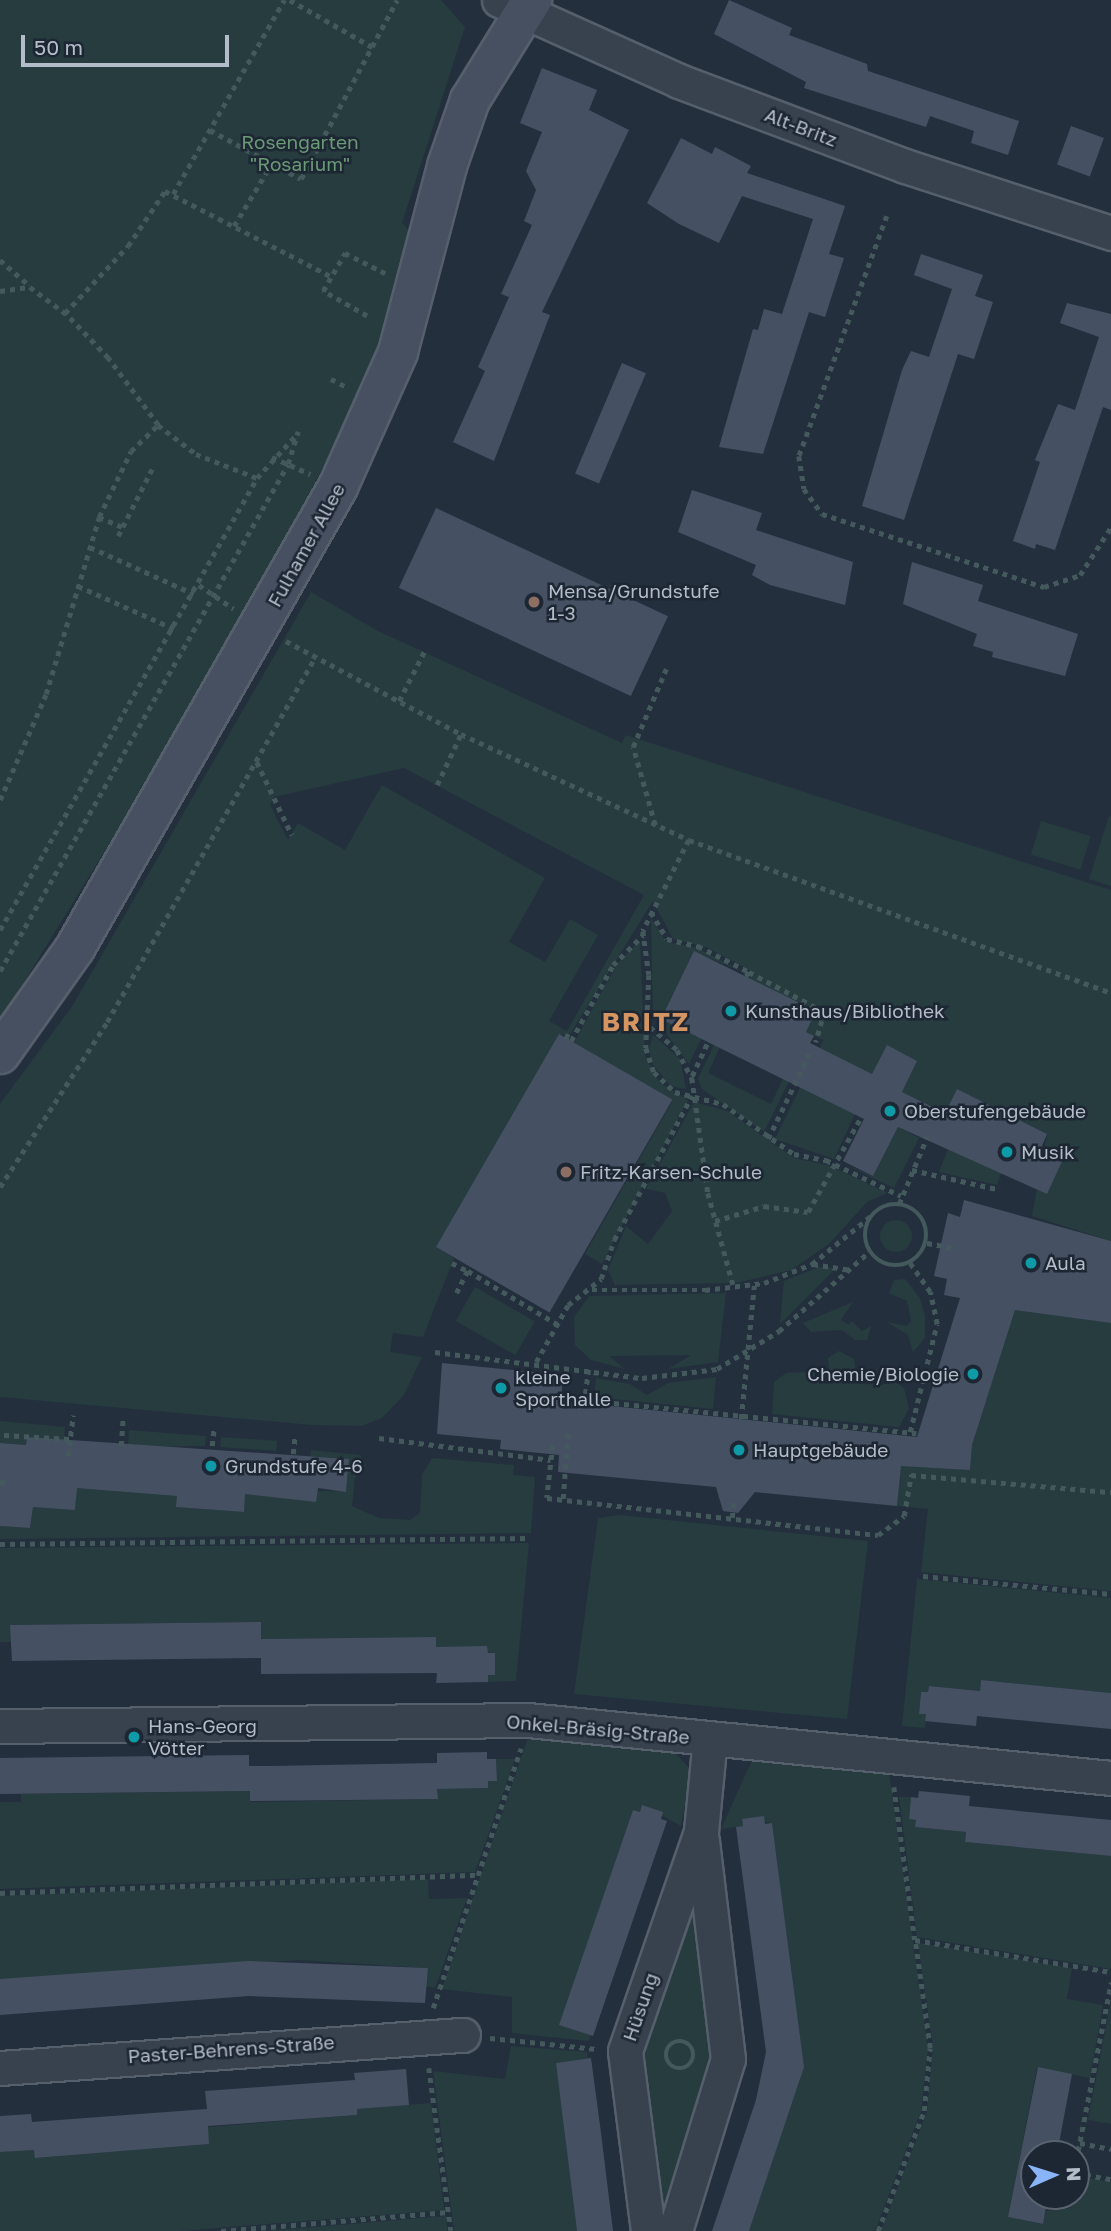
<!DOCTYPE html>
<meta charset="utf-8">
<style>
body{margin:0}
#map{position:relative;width:1111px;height:2231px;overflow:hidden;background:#242f3e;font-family:"Golos Text",sans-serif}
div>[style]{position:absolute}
.green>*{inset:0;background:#263c3f;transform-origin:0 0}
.round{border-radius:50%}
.building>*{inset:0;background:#455162;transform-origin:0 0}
.path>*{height:4.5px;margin-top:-2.25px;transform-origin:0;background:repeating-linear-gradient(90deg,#44595c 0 5px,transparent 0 10px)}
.path>.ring{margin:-2.25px;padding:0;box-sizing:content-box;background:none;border:4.5px solid #44595c;border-radius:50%}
.roads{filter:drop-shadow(2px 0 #565f6c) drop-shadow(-2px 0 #565f6c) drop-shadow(0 2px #565f6c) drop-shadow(0 -2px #565f6c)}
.street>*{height:33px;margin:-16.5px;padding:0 16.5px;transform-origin:16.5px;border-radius:16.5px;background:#38414e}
.secondary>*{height:38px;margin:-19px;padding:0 19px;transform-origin:19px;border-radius:19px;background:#465061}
.dots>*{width:19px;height:19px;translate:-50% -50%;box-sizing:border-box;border:4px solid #1d2633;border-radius:50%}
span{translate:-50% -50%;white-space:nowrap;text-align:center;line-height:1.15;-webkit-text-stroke:5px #1d2633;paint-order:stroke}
.street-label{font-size:19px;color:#b4bcc9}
.park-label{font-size:19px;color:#6b9a76}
.poi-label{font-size:19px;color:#b4bcc9}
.left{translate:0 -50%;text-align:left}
.right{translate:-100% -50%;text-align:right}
.district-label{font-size:26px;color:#d59563;font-weight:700;letter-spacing:2px}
.north{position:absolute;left:1020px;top:2140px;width:70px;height:70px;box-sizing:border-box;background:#1d2633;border:2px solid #59626f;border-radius:50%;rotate:87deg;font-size:19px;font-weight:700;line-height:28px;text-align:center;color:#b4bcc9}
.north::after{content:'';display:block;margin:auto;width:24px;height:32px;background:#8ab4f8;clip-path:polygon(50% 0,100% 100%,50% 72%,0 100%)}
.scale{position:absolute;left:21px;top:35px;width:208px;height:32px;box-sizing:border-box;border:4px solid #b4bcc9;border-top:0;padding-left:9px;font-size:21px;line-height:24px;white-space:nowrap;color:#b4bcc9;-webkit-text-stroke:5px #1d2633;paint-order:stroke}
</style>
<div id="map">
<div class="green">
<div style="clip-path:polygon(0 0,441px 0,465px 27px,402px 223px,415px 236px,356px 406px,200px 697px,0 1021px)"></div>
<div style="clip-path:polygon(evenodd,311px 592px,378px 631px,622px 743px,626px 735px,635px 738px,1111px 890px,1111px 1241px,1032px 1216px,1047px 1134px,957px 1089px,942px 1119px,934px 1107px,902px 1092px,917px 1061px,887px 1046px,872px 1074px,820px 1048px,823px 1040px,806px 1032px,816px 1011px,749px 979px,752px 971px,706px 947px,673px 939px,653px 901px,570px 1034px,559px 1035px,437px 1248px,454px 1258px,423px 1337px,393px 1333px,390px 1352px,422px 1357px,404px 1395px,382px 1418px,361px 1426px,312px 1425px,0 1397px,0 1104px,73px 1005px,311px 592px,404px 768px,644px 895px,567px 1031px,549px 1021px,598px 935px,570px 919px,545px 962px,509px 942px,545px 878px,382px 785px,345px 850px,298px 823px,288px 840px,270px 805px,274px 797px,404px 768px)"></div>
<div style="clip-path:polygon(1109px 816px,1111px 817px,1111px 886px,1089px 879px)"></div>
<div style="left:1041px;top:821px;width:52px;height:35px;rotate:17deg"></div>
<div style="clip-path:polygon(651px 918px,666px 942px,697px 948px,746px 973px,694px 952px,661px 1018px,701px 1039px,689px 1064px,653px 1016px)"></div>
<div style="clip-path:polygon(640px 940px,645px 1056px,660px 1083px,688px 1100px,602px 1264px,585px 1254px,673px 1100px,574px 1043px,617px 964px)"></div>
<div style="clip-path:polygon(653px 1035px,680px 1059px,686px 1089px,671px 1086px,653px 1065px,649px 1049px)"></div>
<div style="clip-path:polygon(714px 1045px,720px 1047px,708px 1073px,771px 1104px,798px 1048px,804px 1051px,764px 1132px,702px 1089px,698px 1079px)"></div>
<div style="clip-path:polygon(815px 1057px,855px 1114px,834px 1159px,775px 1139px)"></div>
<div style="clip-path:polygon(694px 1102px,727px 1111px,794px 1158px,831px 1166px,887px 1193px,867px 1202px,829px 1244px,791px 1270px,736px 1283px,615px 1285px,608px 1270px,626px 1226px,648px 1244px,672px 1211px,665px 1193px,646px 1189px)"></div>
<div style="clip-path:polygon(898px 1127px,919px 1138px,894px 1188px,842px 1163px,873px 1176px)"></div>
<div style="clip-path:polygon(949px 1147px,1001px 1172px,997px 1185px,939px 1172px)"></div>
<div class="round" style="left:880px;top:1220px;width:32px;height:32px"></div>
<div style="clip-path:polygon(819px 1267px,836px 1268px,780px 1324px,784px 1281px)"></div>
<div style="clip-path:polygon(905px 1279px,920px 1298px,925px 1316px,925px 1338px,913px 1352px,908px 1335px,887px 1322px,907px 1326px,911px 1321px,907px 1301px,889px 1293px,894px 1280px)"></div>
<div style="left:475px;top:1287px;width:69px;height:39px;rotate:30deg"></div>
<div style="clip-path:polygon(726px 1293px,718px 1362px,668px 1369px,691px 1355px,609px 1356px,625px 1369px,591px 1360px,575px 1345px,574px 1317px,589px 1296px)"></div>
<div style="clip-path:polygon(853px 1302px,841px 1320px,849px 1325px,852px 1321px,862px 1331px,871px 1326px,867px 1340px,855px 1340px,842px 1330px,811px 1332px,803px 1323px)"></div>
<div style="clip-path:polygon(1015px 1310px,1111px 1323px,1111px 1591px,921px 1572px,928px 1509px,897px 1506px,901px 1464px,970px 1470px,972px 1445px)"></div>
<div style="clip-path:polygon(839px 1351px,854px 1359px,857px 1378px,866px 1384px,882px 1385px,891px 1379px,904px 1388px,909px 1409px,899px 1427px,772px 1414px,774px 1382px,786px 1373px,829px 1371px,828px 1358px)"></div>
<div style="clip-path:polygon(716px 1377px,713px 1409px,594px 1397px,596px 1378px,630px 1384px,647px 1395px,668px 1383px)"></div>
<div style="clip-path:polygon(0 1421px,65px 1427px,64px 1440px,27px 1437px,26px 1445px,0 1443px)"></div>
<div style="clip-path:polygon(129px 1430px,206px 1436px,205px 1446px,128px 1447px)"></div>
<div style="left:221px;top:1437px;width:56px;height:10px;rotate:4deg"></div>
<div style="clip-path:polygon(311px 1450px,360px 1455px,366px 1465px,355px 1478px,352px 1506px,379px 1518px,410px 1520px,420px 1513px,422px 1475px,432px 1458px,514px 1465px,513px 1475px,535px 1477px,531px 1533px,0 1539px,0 1526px,30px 1528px,35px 1493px,44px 1507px,75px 1510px,77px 1485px,177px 1494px,177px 1507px,243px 1512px,245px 1492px,346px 1491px,349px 1459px,310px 1456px)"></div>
<div style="clip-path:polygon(620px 1515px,868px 1541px,847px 1719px,574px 1694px,598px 1518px)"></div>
<div style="clip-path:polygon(529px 1543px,516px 1681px,488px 1682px,488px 1675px,495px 1675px,495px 1653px,436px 1647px,436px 1637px,261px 1639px,260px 1622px,11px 1625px,11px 1642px,0 1642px,0 1548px)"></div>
<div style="clip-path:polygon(917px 1579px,1111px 1598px,1111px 1693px,981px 1680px,980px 1691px,929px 1686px,928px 1692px,921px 1692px,919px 1713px,926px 1714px,925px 1728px,902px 1726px)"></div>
<div style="clip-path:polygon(528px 1738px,674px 1752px,691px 1770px,681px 1826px,643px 1805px,640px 1812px,633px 1810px,560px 2025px,590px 2035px,589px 2041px,512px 2033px,512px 1997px,442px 1989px)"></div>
<div style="clip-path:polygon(496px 1759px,515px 1759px,475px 1872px,0 1889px,0 1802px,21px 1802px,21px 1794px,250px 1791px,250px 1802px,437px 1799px,437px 1789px,488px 1788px,488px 1781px,497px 1781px)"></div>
<div style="clip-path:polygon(752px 1760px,889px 1772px,928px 2048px,921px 2111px,875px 2231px,749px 2231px,798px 2084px,802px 2053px,772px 1823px,742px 1819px,743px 1826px,721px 1829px)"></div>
<div style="clip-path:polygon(899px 1797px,911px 1797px,909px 1819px,916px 1820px,915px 1827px,966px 1832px,965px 1842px,1111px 1856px,1111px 1969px,917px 1937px)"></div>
<div style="clip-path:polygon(428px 1879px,429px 1899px,467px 1898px,435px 1988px,426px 1986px,428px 1968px,299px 1960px,0 1980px,0 1896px)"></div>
<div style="clip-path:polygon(689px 1907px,698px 1908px,716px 2048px,668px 2208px,660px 2207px,640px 2063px)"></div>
<div style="clip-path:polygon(918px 1943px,1072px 1968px,1067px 1999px,1103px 2005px,1090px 2078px,1037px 2068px,1008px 2217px,1042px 2224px,1046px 2211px,1071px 2208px,1077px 2176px,1111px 2182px,1111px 2231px,881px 2231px,927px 2112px,933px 2046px)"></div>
<div style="clip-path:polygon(1111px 2001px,1111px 2124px,1088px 2120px)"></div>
<div style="clip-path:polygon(511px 2046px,587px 2052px,588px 2059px,556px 2063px,577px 2231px,454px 2231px,433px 2071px,505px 2079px)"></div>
<div style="clip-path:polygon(431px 2103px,444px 2210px,180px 2231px,0 2231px,0 2152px,34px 2149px,36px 2158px,208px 2144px,208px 2127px,357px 2115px,357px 2109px)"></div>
<div style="clip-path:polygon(446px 2216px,447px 2231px,264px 2231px,302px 2228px)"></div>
</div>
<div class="building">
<div style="clip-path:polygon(729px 0,792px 28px,789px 35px,867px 64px,868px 71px,1019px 121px,1008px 155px,971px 143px,974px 131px,930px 116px,926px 127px,804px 88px,806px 82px,714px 34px)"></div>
<div style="clip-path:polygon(542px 68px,597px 90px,589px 110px,629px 130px,542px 312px,550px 315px,494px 461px,453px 442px,485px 371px,478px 367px,509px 297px,501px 294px,532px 225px,524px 221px,536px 190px,526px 171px,542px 132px,520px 123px)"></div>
<div style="left:1071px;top:126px;width:35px;height:41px;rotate:20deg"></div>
<div style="clip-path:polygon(681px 138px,712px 154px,715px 147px,751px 166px,747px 173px,845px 206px,829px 254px,844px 258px,825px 317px,809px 312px,763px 454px,719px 447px,753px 329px,758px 330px,764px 309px,782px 314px,813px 219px,742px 196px,719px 243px,679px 224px,647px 203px)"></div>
<div style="clip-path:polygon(921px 254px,983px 275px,975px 296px,993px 302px,974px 359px,958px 354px,904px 520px,862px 506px,902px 370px,911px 351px,929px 357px,952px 289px,914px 275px)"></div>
<div style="clip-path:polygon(1067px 303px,1111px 314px,1111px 410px,1103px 407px,1055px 550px,1036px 544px,1035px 549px,1013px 541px,1040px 462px,1035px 460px,1058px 404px,1075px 410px,1099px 337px,1060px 323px)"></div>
<div style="left:622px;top:363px;width:26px;height:120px;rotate:23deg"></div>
<div style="clip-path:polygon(692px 490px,762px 513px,756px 530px,853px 562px,845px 605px,770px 585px,752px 575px,756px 565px,678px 532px)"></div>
<div style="left:436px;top:508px;width:256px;height:88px;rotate:25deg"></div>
<div style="clip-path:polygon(912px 562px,983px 585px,978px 601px,1078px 634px,1065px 676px,992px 657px,993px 652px,973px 646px,977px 634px,903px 604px)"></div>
<div style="clip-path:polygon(694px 951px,816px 1011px,806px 1032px,814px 1036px,810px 1043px,872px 1074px,887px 1045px,917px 1061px,902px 1092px,945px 1113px,957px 1089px,1047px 1134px,1042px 1146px,1064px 1157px,1047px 1194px,898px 1127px,873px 1176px,843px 1161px,864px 1119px,661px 1019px)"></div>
<div style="left:559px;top:1034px;width:131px;height:246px;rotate:30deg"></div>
<div style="clip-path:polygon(964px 1200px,1111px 1241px,1111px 1323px,1015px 1310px,972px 1445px,970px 1470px,901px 1466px,897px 1506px,755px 1492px,738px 1513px,723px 1511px,716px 1487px,558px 1472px,559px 1455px,500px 1449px,501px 1440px,437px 1434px,442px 1363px,563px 1375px,561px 1401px,917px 1437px,960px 1298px,944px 1295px,947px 1279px,934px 1276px,948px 1213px,960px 1217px)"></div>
<div style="clip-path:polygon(27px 1437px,349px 1459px,346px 1492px,318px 1488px,316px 1502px,245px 1494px,244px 1512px,176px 1507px,177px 1496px,77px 1488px,75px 1510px,33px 1507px,30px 1528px,0 1526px,0 1443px,26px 1445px)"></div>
<div style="clip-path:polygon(261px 1622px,261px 1644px,261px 1639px,436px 1637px,436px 1647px,487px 1646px,488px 1653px,495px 1653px,495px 1675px,488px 1675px,488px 1682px,436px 1683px,437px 1673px,261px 1674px,261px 1658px,12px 1661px,10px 1625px)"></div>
<div style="clip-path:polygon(981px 1680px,1111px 1693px,1111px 1729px,977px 1716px,976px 1726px,925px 1721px,926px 1714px,919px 1714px,921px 1692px,928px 1692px,929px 1686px,980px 1691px)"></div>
<div style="clip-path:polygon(487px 1752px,487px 1759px,496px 1759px,497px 1781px,488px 1781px,488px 1788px,437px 1789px,438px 1799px,250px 1801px,250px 1791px,0 1794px,0 1758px,249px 1755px,249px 1766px,270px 1766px,437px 1763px,437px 1753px)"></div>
<div style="clip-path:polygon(919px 1791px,970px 1796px,969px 1806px,1111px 1820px,1111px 1856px,965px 1842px,966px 1832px,915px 1827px,916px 1820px,909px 1819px,911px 1797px,918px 1798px)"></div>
<div style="clip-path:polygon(642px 1805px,663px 1812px,661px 1819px,667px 1821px,593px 2036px,559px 2025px,633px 1810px,640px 1812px)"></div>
<div style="clip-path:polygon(764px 1816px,765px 1824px,772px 1823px,804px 2067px,749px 2231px,712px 2231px,756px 2100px,766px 2052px,736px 1827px,743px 1826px,742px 1819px)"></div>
<div style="clip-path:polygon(248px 1961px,428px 1968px,425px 2003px,249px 1996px,0 2015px,0 1979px)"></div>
<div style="clip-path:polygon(591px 2058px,601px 2133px,613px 2231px,577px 2231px,562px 2112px,556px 2063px)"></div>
<div style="clip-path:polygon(1038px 2067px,1072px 2074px,1057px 2154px,1034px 2154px,1034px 2196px,1048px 2196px,1043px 2224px,1008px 2217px)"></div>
<div style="clip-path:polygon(406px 2069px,409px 2105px,357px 2109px,357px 2115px,208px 2126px,209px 2144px,35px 2158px,34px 2150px,0 2152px,0 2116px,31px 2114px,32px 2122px,207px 2109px,205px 2091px,355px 2080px,354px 2073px)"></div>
</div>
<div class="path">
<div style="left:290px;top:0;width:99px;rotate:29.7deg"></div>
<div style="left:210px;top:130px;width:103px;rotate:28.3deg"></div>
<div style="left:301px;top:179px;width:203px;rotate:-61.8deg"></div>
<div style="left:173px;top:194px;width:224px;rotate:-60.2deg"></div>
<div style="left:887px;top:216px;width:256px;rotate:110.1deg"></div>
<div style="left:799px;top:456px;width:33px;rotate:81deg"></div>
<div style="left:804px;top:489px;width:31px;rotate:54deg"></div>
<div style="left:822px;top:514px;width:234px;rotate:18.2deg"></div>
<div style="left:1044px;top:587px;width:38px;rotate:-18deg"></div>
<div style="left:1080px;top:575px;width:57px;rotate:-57.1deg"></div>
<div style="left:234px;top:226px;width:74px;rotate:-58.9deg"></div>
<div style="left:0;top:260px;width:40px;rotate:41deg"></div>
<div style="left:0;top:291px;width:30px;rotate:-8deg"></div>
<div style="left:30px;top:287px;width:44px;rotate:36.6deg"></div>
<div style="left:65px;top:313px;width:92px;rotate:-46.8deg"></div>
<div style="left:128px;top:246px;width:66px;rotate:-56.1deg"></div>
<div style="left:165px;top:191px;width:188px;rotate:27.2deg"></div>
<div style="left:367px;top:316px;width:51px;rotate:-150.4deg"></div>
<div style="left:323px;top:291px;width:44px;rotate:-59.9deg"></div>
<div style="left:345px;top:253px;width:47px;rotate:26.6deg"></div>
<div style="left:331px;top:379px;width:18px;rotate:27deg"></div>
<div style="left:158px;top:425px;width:48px;rotate:37.3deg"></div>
<div style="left:196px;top:454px;width:66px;rotate:21.5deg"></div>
<div style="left:272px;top:457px;width:42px;rotate:24.1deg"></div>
<div style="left:99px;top:517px;width:26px;rotate:23deg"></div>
<div style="left:118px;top:536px;width:77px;rotate:-63.1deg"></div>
<div style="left:90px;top:547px;width:114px;rotate:24.3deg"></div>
<div style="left:199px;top:585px;width:42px;rotate:34.4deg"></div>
<div style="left:78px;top:586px;width:106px;rotate:23.9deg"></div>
<div style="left:286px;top:641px;width:198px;rotate:28deg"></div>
<div style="left:461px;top:734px;width:251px;rotate:24.9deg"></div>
<div style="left:689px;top:840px;width:449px;rotate:19.9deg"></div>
<div style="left:399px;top:701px;width:55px;rotate:-63deg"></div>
<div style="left:257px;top:762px;width:81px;rotate:64.4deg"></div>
<div style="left:437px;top:785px;width:56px;rotate:-64.8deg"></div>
<div style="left:0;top:800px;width:116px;rotate:-66.5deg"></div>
<div style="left:46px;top:694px;width:185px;rotate:-73.3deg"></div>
<div style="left:99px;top:517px;width:73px;rotate:-64.1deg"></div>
<div style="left:131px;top:451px;width:37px;rotate:-44deg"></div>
<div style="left:158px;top:425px;width:84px;rotate:-126.7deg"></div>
<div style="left:108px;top:358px;width:62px;rotate:-133.7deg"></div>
<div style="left:655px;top:825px;width:81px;rotate:-105.8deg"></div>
<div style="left:633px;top:747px;width:87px;rotate:-67deg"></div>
<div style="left:689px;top:840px;width:102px;rotate:116.8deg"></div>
<div style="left:643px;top:931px;width:44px;rotate:82.2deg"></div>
<div style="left:649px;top:975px;width:73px;rotate:92.4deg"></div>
<div style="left:646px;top:1048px;width:25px;rotate:72deg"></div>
<div style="left:654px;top:1072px;width:29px;rotate:44deg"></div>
<div style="left:675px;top:1092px;width:49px;rotate:14deg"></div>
<div style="left:723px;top:1104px;width:87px;rotate:35.2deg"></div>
<div style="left:794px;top:1154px;width:33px;rotate:11deg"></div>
<div style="left:826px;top:1160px;width:83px;rotate:25.6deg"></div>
<div style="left:651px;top:912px;width:31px;rotate:59deg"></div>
<div style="left:667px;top:939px;width:32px;rotate:13deg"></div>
<div style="left:698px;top:946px;width:57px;rotate:27deg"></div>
<div style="left:749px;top:972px;width:6px;rotate:121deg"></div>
<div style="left:0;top:930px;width:520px;rotate:-60.38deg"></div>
<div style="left:257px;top:478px;width:61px;rotate:-47.7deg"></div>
<div style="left:0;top:971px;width:583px;rotate:-60.4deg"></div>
<div style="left:288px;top:464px;width:34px;rotate:-73deg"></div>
<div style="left:749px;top:972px;width:79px;rotate:27.9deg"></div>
<div style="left:819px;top:1009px;width:12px;rotate:76deg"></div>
<div style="left:822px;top:1021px;width:22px;rotate:106deg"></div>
<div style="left:650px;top:1027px;width:35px;rotate:40deg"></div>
<div style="left:677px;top:1050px;width:32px;rotate:62deg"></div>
<div style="left:692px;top:1078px;width:116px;rotate:82.1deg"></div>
<div style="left:708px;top:1193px;width:98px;rotate:74.7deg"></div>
<div style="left:565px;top:1035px;width:8px;rotate:23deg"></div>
<div style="left:571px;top:1041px;width:87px;rotate:-61.1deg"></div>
<div style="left:613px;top:965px;width:42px;rotate:-45deg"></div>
<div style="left:692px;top:1076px;width:38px;rotate:-65deg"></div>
<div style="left:768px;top:1139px;width:94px;rotate:-64.2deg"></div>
<div style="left:912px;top:1170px;width:87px;rotate:12.6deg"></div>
<div style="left:0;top:1187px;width:197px;rotate:-57deg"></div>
<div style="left:107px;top:1022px;width:419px;rotate:-60.3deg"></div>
<div class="ring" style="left:865px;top:1204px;width:57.5px;height:57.5px"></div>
<div style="left:899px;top:1204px;width:73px;rotate:-67.3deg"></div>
<div style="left:715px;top:1221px;width:51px;rotate:-17deg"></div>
<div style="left:764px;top:1206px;width:44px;rotate:7.8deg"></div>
<div style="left:808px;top:1212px;width:109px;rotate:-60.8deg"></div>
<div style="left:927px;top:1243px;width:27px;rotate:10deg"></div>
<div style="left:452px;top:1263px;width:18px;rotate:27deg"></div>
<div style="left:468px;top:1271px;width:25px;rotate:117deg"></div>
<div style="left:813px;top:1264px;width:38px;rotate:9deg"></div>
<div style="left:468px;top:1271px;width:104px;rotate:30.8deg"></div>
<div style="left:592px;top:1290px;width:113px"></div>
<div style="left:705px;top:1290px;width:59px;rotate:-6.8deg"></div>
<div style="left:764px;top:1283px;width:52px;rotate:-21.6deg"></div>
<div style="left:812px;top:1264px;width:77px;rotate:-39.2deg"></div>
<div style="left:435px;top:1352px;width:209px;rotate:7.2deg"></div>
<div style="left:642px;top:1378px;width:76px;rotate:-6.8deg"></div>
<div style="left:717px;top:1369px;width:73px;rotate:-31.5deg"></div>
<div style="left:779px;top:1331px;width:120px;rotate:-41.3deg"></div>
<div style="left:536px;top:1362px;width:65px;rotate:-60.7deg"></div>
<div style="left:568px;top:1305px;width:42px;rotate:-38.2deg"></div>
<div style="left:601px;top:1279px;width:41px;rotate:-71.6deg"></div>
<div style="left:614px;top:1240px;width:164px;rotate:-61.6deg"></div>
<div style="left:584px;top:1400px;width:334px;rotate:5.7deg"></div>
<div style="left:584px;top:1404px;width:35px;rotate:-83deg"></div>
<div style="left:741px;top:1419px;width:134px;rotate:-84.4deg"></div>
<div style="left:910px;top:1432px;width:111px;rotate:-76deg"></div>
<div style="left:937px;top:1324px;width:33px;rotate:-102deg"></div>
<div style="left:930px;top:1292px;width:35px;rotate:-125deg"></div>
<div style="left:4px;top:1435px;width:66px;rotate:3.5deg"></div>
<div style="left:379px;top:1438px;width:173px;rotate:7.3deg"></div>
<div style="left:553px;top:1445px;width:53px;rotate:96.5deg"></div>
<div style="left:547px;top:1498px;width:333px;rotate:6.4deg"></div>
<div style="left:878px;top:1535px;width:32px;rotate:-36deg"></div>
<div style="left:904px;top:1516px;width:42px;rotate:-80.3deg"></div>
<div style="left:911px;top:1475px;width:201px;rotate:4.9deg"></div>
<div style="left:121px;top:1446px;width:27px;rotate:-86deg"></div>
<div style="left:212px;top:1446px;width:18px;rotate:-84deg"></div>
<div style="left:293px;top:1454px;width:19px;rotate:-84deg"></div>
<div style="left:68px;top:1456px;width:41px;rotate:-83deg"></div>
<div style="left:0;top:1482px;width:10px;rotate:6deg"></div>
<div style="left:563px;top:1499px;width:68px;rotate:-85.8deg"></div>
<div style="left:732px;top:1518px;width:18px;rotate:-84deg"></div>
<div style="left:0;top:1544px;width:528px;rotate:-0.65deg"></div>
<div style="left:923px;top:1576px;width:189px;rotate:5.5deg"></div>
<div style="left:894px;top:1787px;width:154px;rotate:82.2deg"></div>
<div style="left:915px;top:1940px;width:199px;rotate:9.3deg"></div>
<div style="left:0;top:1893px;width:478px;rotate:-2.2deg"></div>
<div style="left:433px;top:2008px;width:274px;rotate:-71.3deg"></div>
<div style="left:490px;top:2038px;width:107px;rotate:5.9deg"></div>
<div class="ring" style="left:666px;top:2041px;width:23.5px;height:23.5px"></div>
<div style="left:429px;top:2068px;width:164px;rotate:82.3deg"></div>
<div style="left:1080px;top:2143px;width:32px;rotate:11deg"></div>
<div style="left:1076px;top:2161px;width:182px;rotate:-78.9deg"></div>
<div style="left:1076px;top:2173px;width:36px;rotate:10deg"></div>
<div style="left:1068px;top:2202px;width:6px;rotate:-81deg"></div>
<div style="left:221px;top:2231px;width:228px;rotate:-4.8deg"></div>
<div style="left:878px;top:2231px;width:129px;rotate:-69deg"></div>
<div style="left:924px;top:2111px;width:63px;rotate:-84.6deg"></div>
<div style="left:930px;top:2048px;width:109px;rotate:-97.9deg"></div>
</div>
<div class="roads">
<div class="street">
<div style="left:499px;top:0;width:197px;rotate:24.2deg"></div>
<div style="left:679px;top:81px;width:241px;rotate:20.6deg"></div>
<div style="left:905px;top:166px;width:217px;rotate:18deg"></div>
<div style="left:0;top:1726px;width:528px;rotate:-0.65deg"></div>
<div style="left:528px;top:1720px;width:586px;rotate:5.68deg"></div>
<div style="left:0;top:2068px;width:464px;rotate:-4.1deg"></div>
<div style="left:648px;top:2231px;width:181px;rotate:-97.3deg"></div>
<div style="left:625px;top:2051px;width:233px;rotate:-70.9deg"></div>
<div style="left:701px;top:1831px;width:93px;rotate:-84.5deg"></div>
<div style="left:675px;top:2231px;width:180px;rotate:-72.9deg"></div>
<div style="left:728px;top:2059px;width:220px;rotate:-96.8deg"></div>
</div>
<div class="secondary">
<div style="left:0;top:1054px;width:130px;rotate:-54.7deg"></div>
<div style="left:75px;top:948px;width:531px;rotate:-60.3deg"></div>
<div style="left:338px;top:487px;width:148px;rotate:-66deg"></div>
<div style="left:398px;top:352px;width:192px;rotate:-75.2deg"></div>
<div style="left:447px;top:166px;width:70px;rotate:-70.8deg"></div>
<div style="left:470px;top:100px;width:118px;rotate:-58.2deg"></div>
</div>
</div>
<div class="dots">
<div style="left:534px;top:602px;background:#8d6e63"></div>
<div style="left:731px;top:1011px;background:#0f9aa8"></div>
<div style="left:890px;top:1111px;background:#0f9aa8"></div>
<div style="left:1007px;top:1152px;background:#0f9aa8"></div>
<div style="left:566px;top:1172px;background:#8d6e63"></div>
<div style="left:1031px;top:1263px;background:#0f9aa8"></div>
<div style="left:973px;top:1374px;background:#0f9aa8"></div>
<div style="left:501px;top:1388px;background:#0f9aa8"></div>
<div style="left:739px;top:1450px;background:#0f9aa8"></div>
<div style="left:211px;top:1466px;background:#0f9aa8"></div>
<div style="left:134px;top:1737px;background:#0f9aa8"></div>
</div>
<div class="street-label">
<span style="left:801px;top:127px;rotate:21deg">Alt-Britz</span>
<span style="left:306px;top:545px;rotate:-61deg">Fulhamer Allee</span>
<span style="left:598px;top:1729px;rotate:5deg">Onkel-Bräsig-Straße</span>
<span style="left:640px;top:2007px;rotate:-71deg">Hüsung</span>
<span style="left:231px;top:2049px;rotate:-4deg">Paster-Behrens-Straße</span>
</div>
<div class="park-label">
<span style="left:300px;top:153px">Rosengarten<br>"Rosarium"</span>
</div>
<div class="poi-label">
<span class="left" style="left:548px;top:602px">Mensa/Grundstufe<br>1-3</span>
<span class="left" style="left:745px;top:1011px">Kunsthaus/Bibliothek</span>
<span class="left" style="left:904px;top:1111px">Oberstufengebäude</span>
<span class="left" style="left:1021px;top:1152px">Musik</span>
<span class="left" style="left:580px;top:1172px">Fritz-Karsen-Schule</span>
<span class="left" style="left:1045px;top:1263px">Aula</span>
<span class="right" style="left:959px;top:1374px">Chemie/Biologie</span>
<span class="left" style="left:515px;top:1388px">kleine<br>Sporthalle</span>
<span class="left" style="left:753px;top:1450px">Hauptgebäude</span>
<span class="left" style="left:225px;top:1466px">Grundstufe 4-6</span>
<span class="left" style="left:148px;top:1737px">Hans-Georg<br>Vötter</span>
</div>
<div class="district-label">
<span style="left:646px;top:1022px">BRITZ</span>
</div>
<div class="north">N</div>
<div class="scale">50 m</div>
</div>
